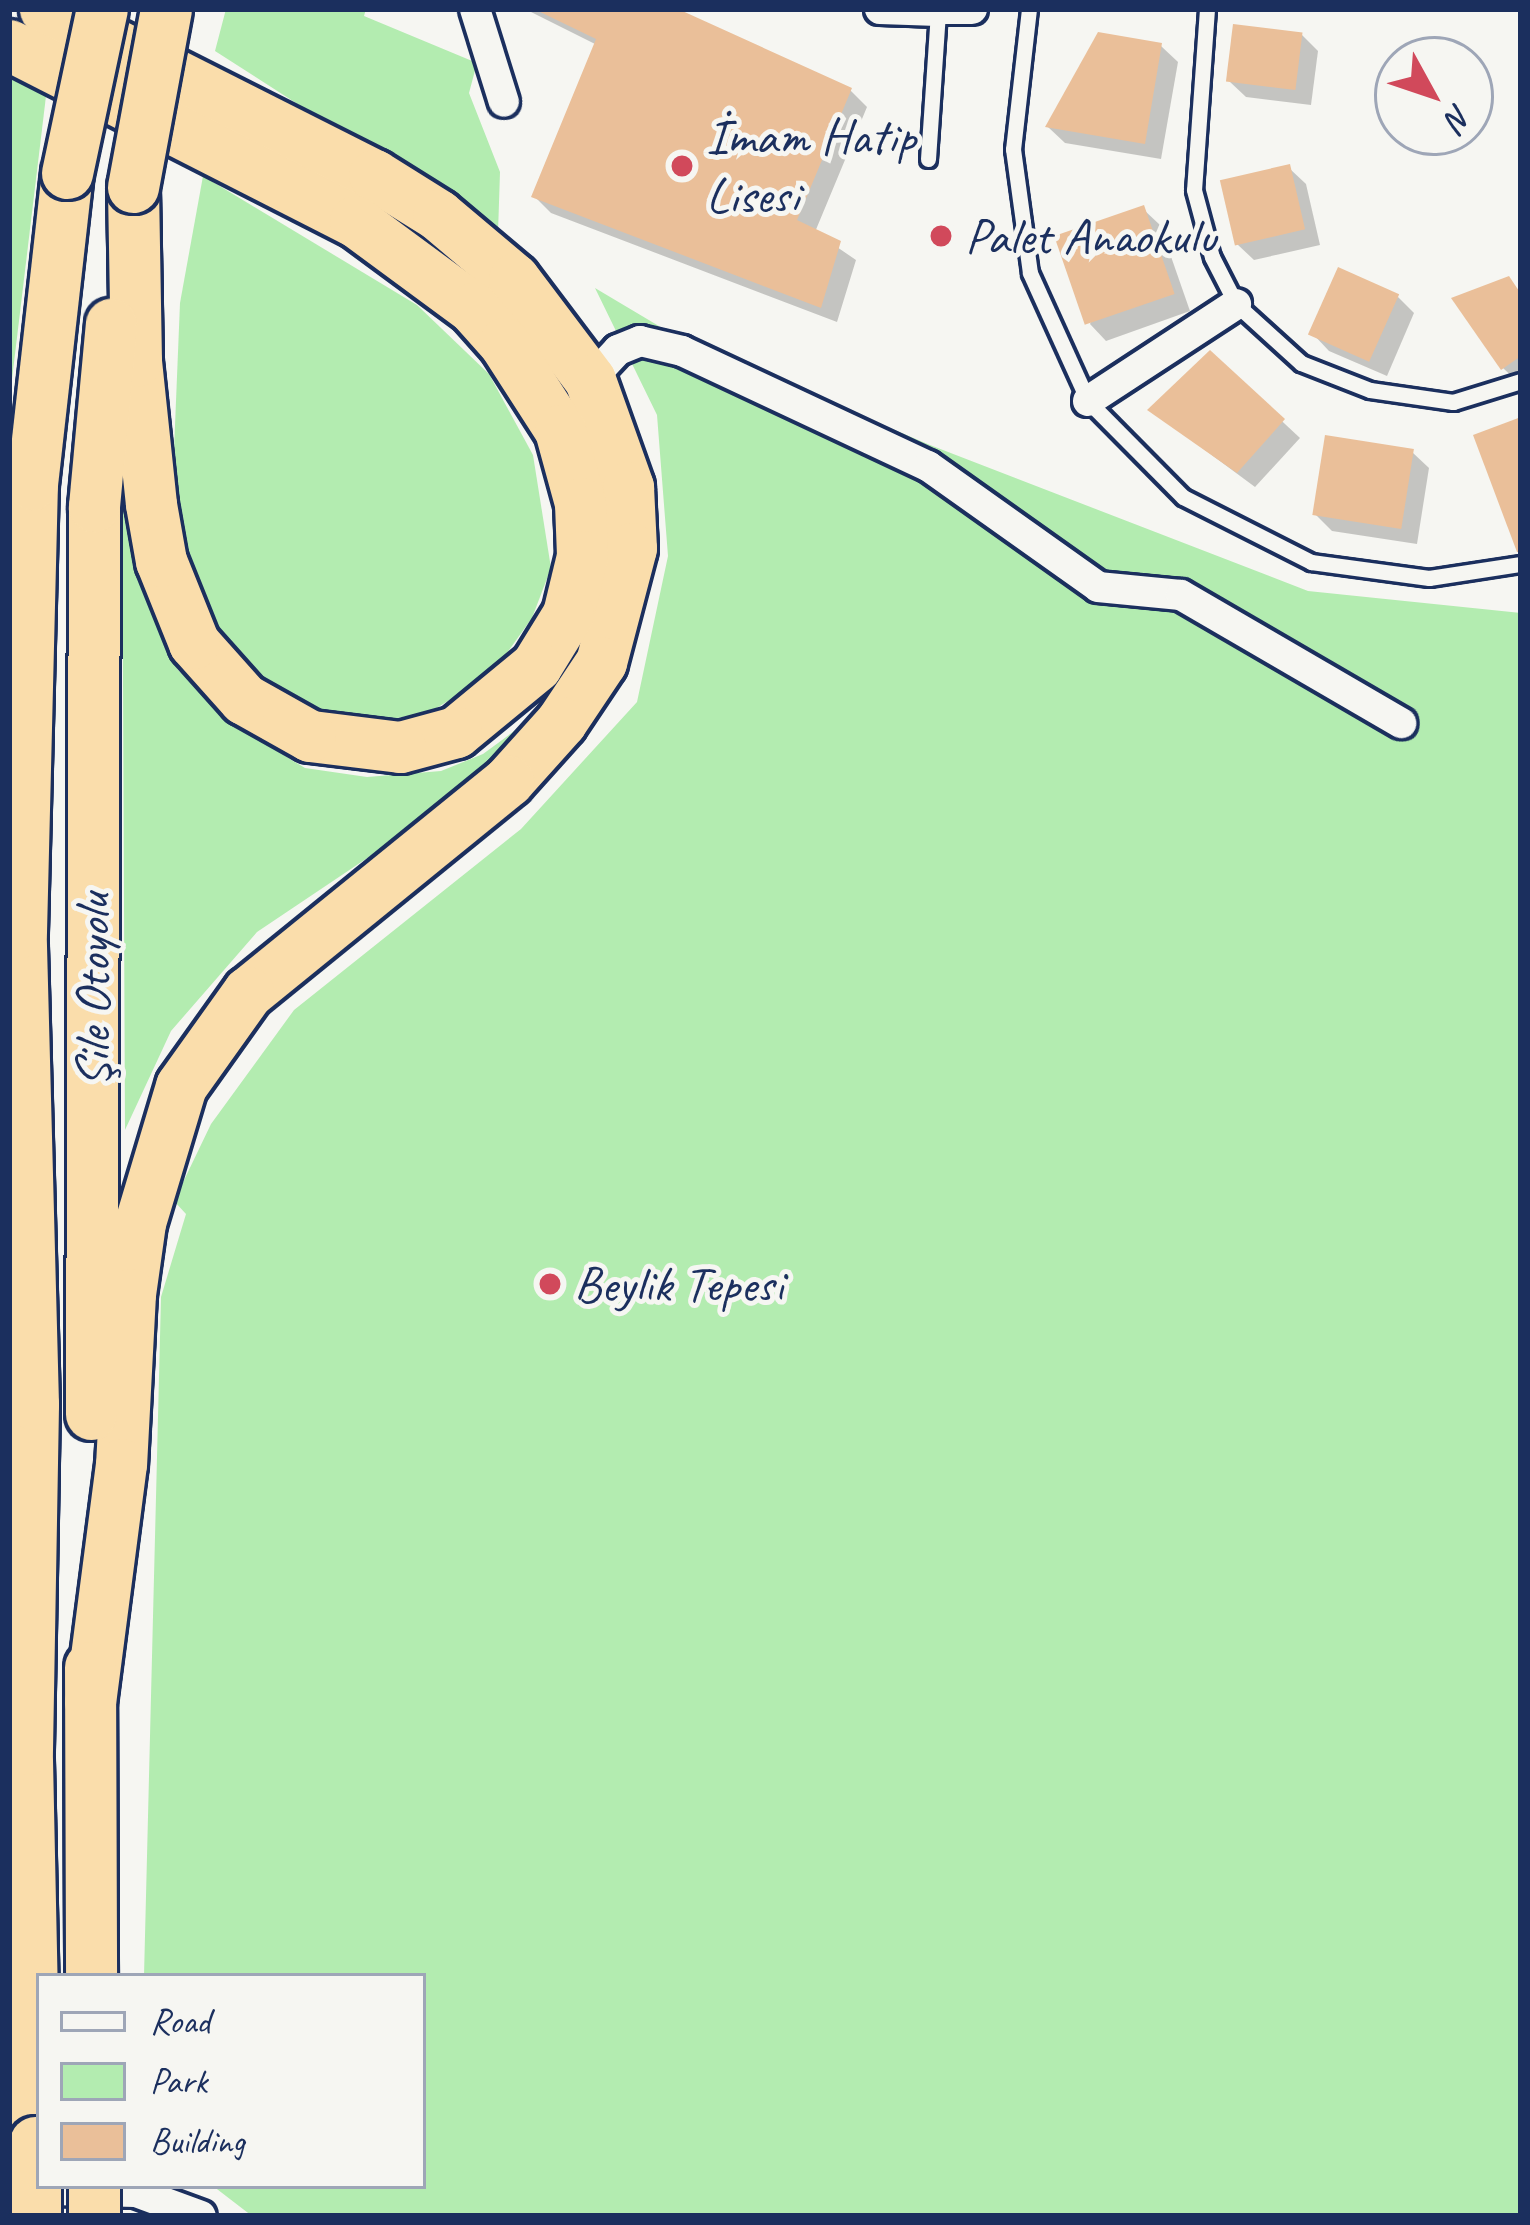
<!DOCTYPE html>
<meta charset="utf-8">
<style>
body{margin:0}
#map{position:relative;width:1530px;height:2225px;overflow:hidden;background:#f6f6f2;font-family:Caveat,sans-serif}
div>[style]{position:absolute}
.green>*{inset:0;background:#b3ecb0}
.shadow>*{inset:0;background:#0003}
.building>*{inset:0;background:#eabf99;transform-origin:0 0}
.roads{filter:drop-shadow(3px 0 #1b2f5e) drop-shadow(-3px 0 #1b2f5e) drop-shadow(0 3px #1b2f5e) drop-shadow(0 -3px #1b2f5e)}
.service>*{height:15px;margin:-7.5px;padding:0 7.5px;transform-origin:7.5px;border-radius:7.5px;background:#f6f6f2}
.minor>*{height:30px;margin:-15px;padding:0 15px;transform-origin:15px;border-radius:15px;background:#f6f6f2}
.trunk>*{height:51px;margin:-25.5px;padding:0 25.5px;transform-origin:25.5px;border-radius:25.5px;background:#faddab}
.bridges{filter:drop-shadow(3px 0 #1b2f5e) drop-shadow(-3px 0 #1b2f5e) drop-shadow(0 3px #1b2f5e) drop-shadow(0 -3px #1b2f5e)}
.trunk-bridge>*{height:51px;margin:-25.5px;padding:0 25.5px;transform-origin:25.5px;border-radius:25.5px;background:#faddab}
.dots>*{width:33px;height:33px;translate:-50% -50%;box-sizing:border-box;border:6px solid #f6f6f2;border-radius:50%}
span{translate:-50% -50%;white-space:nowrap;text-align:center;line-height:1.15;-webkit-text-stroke:10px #f6f6f2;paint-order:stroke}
.poi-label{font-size:51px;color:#1b2f5e}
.left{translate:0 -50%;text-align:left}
.street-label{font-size:51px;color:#1b2f5e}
.frame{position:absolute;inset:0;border:12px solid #1b2f5e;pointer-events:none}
.legend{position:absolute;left:36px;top:1973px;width:390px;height:216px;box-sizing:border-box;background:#f6f6f2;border:3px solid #9ea6b7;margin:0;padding:15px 21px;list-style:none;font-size:36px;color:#1b2f5e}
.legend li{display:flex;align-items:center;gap:24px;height:60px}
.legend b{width:60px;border:3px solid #9ea6b7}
.north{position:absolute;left:1374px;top:36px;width:120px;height:120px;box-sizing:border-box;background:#f6f6f2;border:3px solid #9ea6b7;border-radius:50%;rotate:130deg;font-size:33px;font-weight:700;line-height:48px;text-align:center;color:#1b2f5e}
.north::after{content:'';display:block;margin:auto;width:42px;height:54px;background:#d1495b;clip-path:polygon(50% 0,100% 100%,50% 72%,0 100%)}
</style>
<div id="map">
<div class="green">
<div style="clip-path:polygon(226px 9px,366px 9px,364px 16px,477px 63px,469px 93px,500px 172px,498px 233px,215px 51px)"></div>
<div style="clip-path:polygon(9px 76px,46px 96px,9px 404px)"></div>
<div style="clip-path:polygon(203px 176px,417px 305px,489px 374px,533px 455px,551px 568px,532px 618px,492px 674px,430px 712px,364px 724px,307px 713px,258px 681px,224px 639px,183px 543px,174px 450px,180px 303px)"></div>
<div style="clip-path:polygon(595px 288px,679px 338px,930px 445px,1308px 591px,1521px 613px,1521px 2216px,252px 2216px,213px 2186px,423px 2186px,423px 1976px,144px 1976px,161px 1297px,186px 1214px,174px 1201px,211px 1124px,294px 1010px,521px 829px,637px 702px,668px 556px,657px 415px)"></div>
<div style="clip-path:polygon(122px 453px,144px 593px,178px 670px,241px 729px,305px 768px,367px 777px,441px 771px,483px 754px,536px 715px,476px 785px,257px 932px,171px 1031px,125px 1130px)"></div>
</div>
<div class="shadow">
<div style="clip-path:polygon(525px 9px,671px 9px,850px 90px,867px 107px,815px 232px,856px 260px,837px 322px,551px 213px,534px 196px,597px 45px)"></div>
<div style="clip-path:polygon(1302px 35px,1318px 51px,1311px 105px,1246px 97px,1229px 81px)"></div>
<div style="clip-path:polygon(1161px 46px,1178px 62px,1161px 159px,1065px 143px,1048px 127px)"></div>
<div style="clip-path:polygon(1289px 168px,1306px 184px,1320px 245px,1254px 260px,1237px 244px)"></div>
<div style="clip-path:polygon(1143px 209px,1160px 225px,1190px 311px,1106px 341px,1090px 324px)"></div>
<div style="clip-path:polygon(1508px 280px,1521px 293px,1520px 384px,1503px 368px)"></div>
<div style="clip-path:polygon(1398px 297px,1414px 313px,1387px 376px,1329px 351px,1313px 334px)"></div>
<div style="clip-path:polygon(1210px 354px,1300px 438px,1255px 487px,1151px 410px)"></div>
<div style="clip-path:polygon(1412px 452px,1429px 468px,1417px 544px,1332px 531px,1315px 514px)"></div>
</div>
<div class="building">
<div style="clip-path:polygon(534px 9px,678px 9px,852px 88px,797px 220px,841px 241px,821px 308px,531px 197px,596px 39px)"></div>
<div style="left:1233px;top:24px;width:70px;height:58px;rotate:7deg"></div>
<div style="clip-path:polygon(1098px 32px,1162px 43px,1145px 144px,1045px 127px)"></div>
<div style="left:1290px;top:164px;width:67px;height:72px;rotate:77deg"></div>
<div style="left:1144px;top:205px;width:94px;height:95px;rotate:71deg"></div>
<div style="left:1338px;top:267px;width:67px;height:74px;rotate:24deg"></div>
<div style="clip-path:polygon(1509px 276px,1521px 294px,1521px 356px,1501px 370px,1451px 298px)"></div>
<div style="clip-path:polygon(1210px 350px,1285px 419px,1237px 473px,1147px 410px)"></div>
<div style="clip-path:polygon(1521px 417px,1521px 552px,1517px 552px,1473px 435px)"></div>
<div style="left:1325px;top:435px;width:90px;height:81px;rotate:9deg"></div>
</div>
<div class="roads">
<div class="service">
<div style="left:1029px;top:9px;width:141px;rotate:96.5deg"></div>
<div style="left:1013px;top:149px;width:125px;rotate:82.2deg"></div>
<div style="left:1030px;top:273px;width:141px;rotate:65.6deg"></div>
<div style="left:1088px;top:401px;width:135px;rotate:45.3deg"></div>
<div style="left:1183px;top:497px;width:144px;rotate:26.9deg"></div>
<div style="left:1311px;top:562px;width:119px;rotate:7.7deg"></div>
<div style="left:1429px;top:578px;width:93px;rotate:-8.7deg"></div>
<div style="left:1207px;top:9px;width:181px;rotate:94.1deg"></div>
<div style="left:1194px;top:190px;width:69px;rotate:75deg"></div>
<div style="left:1212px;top:257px;width:53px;rotate:62.9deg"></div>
<div style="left:1236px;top:304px;width:88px;rotate:42.2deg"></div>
<div style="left:1301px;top:363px;width:74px;rotate:21.4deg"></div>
<div style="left:1370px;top:390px;width:84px;rotate:8.2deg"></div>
<div style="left:1453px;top:402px;width:71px;rotate:-17.2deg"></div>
<div style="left:928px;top:159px;width:148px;rotate:-86.1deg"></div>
</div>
<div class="minor">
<div style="left:475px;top:9px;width:97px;rotate:72.7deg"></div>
<div style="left:880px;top:9px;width:58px;rotate:2deg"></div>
<div style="left:935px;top:9px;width:37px"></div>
<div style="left:590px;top:380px;width:41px;rotate:-47deg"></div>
<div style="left:618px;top:350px;width:24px;rotate:-22deg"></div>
<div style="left:640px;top:341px;width:43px;rotate:13.4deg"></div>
<div style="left:682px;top:351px;width:272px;rotate:25.1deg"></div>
<div style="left:928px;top:466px;width:209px;rotate:35.4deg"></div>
<div style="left:1098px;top:587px;width:83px;rotate:5.5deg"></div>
<div style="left:1181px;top:595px;width:255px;rotate:30.2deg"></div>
<div style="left:1088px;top:401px;width:177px;rotate:-33.2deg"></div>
<div style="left:9px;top:2189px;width:127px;rotate:1.4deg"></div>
<div style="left:136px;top:2192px;width:69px;rotate:20.3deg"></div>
</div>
<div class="trunk">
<div style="left:45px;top:9px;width:369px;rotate:26.8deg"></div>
<div style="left:374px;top:175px;width:75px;rotate:32deg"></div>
<div style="left:438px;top:215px;width:99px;rotate:40.1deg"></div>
<div style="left:514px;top:279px;width:126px;rotate:53deg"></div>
<div style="left:590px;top:380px;width:114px;rotate:70.4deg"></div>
<div style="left:628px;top:487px;width:61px;rotate:87.2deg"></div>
<div style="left:631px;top:548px;width:118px;rotate:104.7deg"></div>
<div style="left:601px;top:662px;width:72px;rotate:123.7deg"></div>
<div style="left:561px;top:722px;width:79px;rotate:131.9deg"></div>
<div style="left:508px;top:781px;width:335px;rotate:140.9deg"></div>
<div style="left:248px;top:992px;width:115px;rotate:125.5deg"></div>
<div style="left:181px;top:1086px;width:143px;rotate:106.7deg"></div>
<div style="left:140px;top:1223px;width:72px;rotate:98deg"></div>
<div style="left:130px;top:1294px;width:170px;rotate:93deg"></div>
<div style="left:121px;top:1464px;width:240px;rotate:97.4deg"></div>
<div style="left:9px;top:45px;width:388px;rotate:27deg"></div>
<div style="left:355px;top:221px;width:147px;rotate:36.4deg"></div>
<div style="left:473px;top:308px;width:47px;rotate:48.5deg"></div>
<div style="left:504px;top:343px;width:103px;rotate:57.2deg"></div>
<div style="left:560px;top:430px;width:76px;rotate:74.7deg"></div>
<div style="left:580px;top:503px;width:53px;rotate:87.8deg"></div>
<div style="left:582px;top:556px;width:60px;rotate:103.6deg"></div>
<div style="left:568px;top:614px;width:61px;rotate:121.6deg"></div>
<div style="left:536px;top:666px;width:104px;rotate:140.5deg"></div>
<div style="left:456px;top:732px;width:58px;rotate:165deg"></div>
<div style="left:400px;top:747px;width:91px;rotate:-173deg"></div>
<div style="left:310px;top:736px;width:76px;rotate:-150.7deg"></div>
<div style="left:244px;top:699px;width:75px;rotate:-131.8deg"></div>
<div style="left:194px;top:643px;width:88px;rotate:-111.9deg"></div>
<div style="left:161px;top:561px;width:58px;rotate:-100deg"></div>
<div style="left:151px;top:504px;width:144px;rotate:-96deg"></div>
<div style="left:136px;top:361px;width:174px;rotate:-91deg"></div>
<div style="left:91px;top:1414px;width:908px;rotate:-89.81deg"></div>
<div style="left:94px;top:506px;width:183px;rotate:-84.7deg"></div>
<div style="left:90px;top:1667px;width:309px;rotate:89.8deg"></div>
<div style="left:35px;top:2142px;width:393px;rotate:-91.2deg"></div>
<div style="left:27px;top:1749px;width:345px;rotate:-89deg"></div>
<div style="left:33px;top:1404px;width:472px;rotate:-91.5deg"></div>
<div style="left:21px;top:932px;width:448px;rotate:-88.6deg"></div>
<div style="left:32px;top:484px;width:313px;rotate:-83.6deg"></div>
</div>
</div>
<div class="bridges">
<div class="trunk-bridge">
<div style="left:67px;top:173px;width:168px;rotate:-78deg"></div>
<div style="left:133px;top:187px;width:181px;rotate:-79.5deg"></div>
<div style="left:35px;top:2216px;width:74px;rotate:-90deg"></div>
<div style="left:94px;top:2216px;width:30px;rotate:-90deg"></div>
</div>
</div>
<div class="dots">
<div style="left:682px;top:166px;background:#d1495b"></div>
<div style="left:941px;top:236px;background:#d1495b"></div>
<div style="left:550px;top:1284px;background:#d1495b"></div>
</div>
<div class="poi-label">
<span class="left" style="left:706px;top:166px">İmam Hatip<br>Lisesi</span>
<span class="left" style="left:965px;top:236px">Palet Anaokulu</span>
<span class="left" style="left:574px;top:1284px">Beylik Tepesi</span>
</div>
<div class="street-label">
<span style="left:92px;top:990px;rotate:-90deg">Şile Otoyolu</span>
</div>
<div class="frame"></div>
<ul class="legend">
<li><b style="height:15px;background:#f6f6f2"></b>Road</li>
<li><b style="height:33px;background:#b3ecb0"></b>Park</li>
<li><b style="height:33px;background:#eabf99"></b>Building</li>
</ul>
<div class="north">N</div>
</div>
